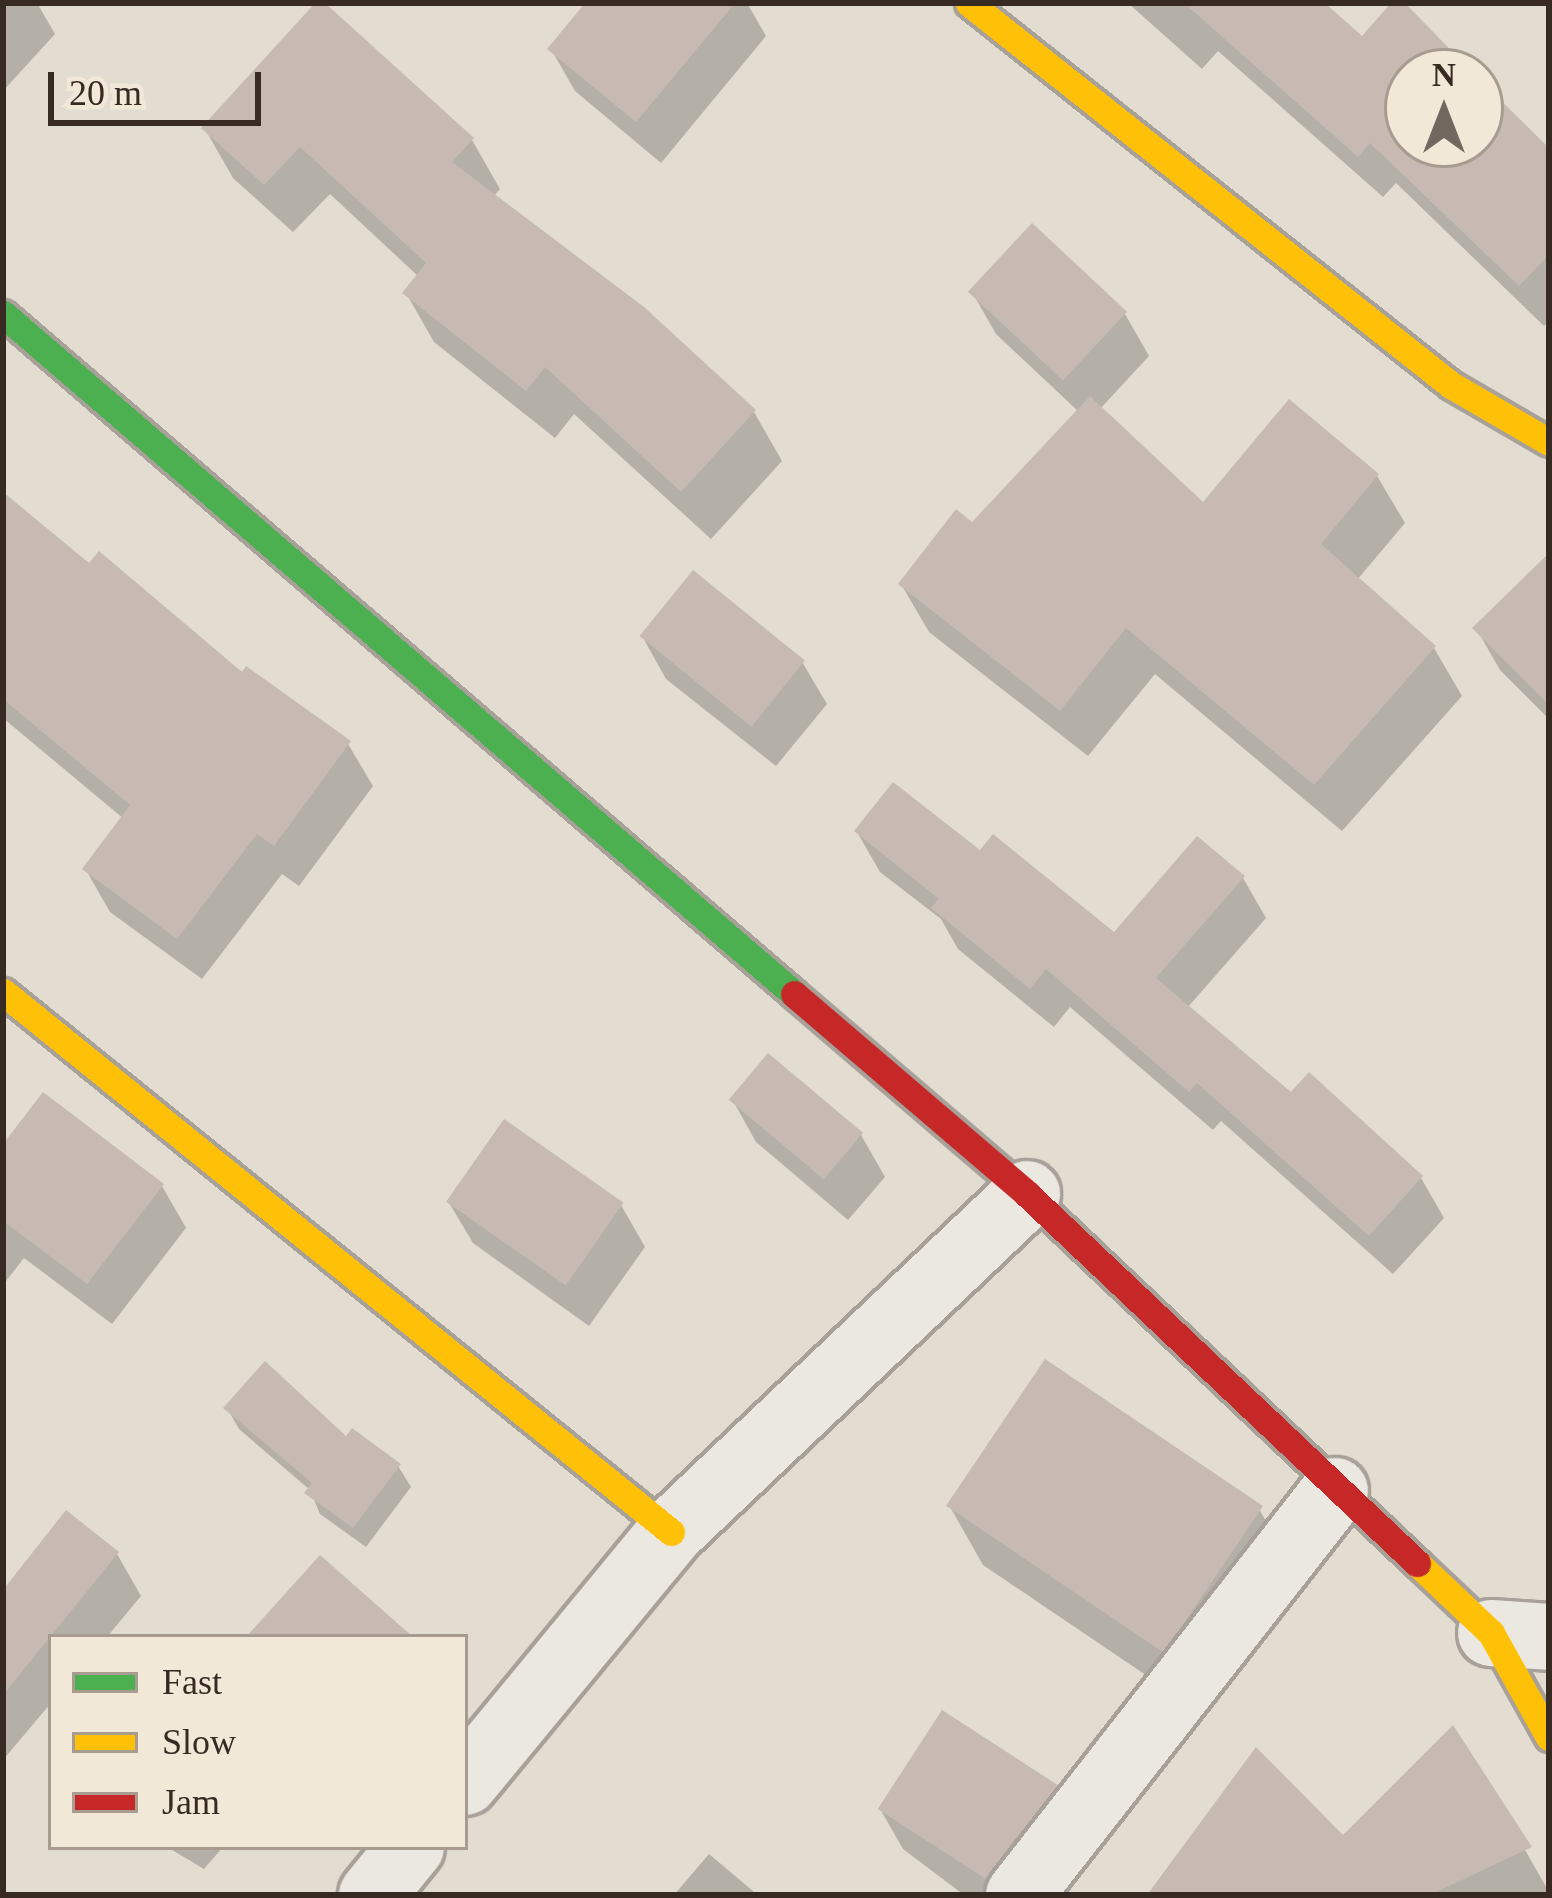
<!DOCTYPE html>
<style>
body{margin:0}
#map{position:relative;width:1552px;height:1898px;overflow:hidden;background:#e2dcd1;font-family:Georgia,serif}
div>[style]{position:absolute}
.shadow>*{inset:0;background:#0003}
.building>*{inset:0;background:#c6bab2;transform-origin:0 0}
.roads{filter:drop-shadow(3px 0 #a8a199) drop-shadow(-3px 0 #a8a199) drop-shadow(0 3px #a8a199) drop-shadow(0 -3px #a8a199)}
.street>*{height:66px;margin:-33px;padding:0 33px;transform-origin:33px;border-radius:33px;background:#ebe7e1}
.fast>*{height:27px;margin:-13.5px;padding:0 13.5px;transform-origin:13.5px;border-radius:13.5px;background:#4caf50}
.slow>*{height:27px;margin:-13.5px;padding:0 13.5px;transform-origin:13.5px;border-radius:13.5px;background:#ffc107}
.jam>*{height:27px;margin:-13.5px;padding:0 13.5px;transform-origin:13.5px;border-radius:13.5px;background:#c62828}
span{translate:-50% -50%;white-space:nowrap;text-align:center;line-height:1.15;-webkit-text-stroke:9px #f2e8d8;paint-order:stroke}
.frame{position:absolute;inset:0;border:6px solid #372a22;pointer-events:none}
.legend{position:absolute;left:48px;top:1634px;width:420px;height:216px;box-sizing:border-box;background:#f2e8d8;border:3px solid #a79c8f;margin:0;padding:15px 21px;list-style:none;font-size:36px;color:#372a22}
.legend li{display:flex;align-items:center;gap:24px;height:60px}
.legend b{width:60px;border:3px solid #a79c8f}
.north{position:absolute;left:1384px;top:48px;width:120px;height:120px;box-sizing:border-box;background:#f2e8d8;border:3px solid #a79c8f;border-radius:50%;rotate:0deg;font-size:33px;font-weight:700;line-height:48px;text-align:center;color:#372a22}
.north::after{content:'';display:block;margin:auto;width:42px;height:54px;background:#73685f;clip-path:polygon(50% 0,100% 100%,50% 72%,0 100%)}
.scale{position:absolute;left:48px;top:72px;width:213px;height:54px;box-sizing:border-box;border:6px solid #372a22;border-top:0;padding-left:15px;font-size:36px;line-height:42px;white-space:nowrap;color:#372a22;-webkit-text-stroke:9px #f2e8d8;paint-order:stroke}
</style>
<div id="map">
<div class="shadow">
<div style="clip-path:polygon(3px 3px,37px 3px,55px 34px,3px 91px)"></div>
<div style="clip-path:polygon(319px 3px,472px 140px,500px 189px,493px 197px,754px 412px,782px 461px,711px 539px,574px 414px,555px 438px,434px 342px,406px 293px,419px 277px,330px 194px,293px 232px,233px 178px,205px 129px)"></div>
<div style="clip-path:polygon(589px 3px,747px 3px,766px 36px,661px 163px,575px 91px,551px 49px)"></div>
<div style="clip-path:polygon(1128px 3px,1320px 3px,1362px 40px,1400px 3px,1470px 72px,1408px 72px,1408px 144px,1549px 151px,1549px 321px,1544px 326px,1396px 183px,1383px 197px,1218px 51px,1202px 69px)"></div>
<div style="clip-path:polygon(972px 292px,1125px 314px,1149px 356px,1100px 409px,1204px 507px,1377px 476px,1405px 523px,1357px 580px,1434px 648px,1462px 696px,1342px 831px,1155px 674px,1088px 756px,929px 632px,901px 584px,972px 526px,1079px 412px,996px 334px)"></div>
<div style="clip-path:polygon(3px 496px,89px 567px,348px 744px,373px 786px,299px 886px,282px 874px,202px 979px,110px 912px,86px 870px,124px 819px,3px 718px)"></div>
<div style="clip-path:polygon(1549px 572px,1549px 719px,1500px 670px,1476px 628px)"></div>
<div style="clip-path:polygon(642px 636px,802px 662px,827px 704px,776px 766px,666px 679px)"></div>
<div style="clip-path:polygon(857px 832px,980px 854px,1114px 937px,1243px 878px,1266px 918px,1187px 1008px,1291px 1096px,1421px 1178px,1444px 1218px,1393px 1274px,1221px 1121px,1213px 1130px,1070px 1007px,1054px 1027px,958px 949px,941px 919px,880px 872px)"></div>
<div style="clip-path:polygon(732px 1099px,861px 1135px,885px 1177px,848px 1220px,756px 1142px)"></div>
<div style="clip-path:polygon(3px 1148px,162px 1186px,186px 1228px,112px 1324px,24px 1258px,3px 1285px)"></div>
<div style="clip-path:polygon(448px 1201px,621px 1205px,645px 1247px,589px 1326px,473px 1243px)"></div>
<div style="clip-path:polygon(227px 1408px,347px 1440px,398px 1466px,411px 1487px,366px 1547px,320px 1514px,310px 1490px,239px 1429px)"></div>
<div style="clip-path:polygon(949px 1505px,1259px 1509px,1294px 1569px,1193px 1707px,983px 1565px)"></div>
<div style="clip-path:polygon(117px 1554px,141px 1596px,107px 1637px,51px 1637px,51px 1703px,3px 1760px,3px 1594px)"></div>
<div style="clip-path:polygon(1484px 1778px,1549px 1892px,1410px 1895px)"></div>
<div style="clip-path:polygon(1056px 1786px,1080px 1828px,1031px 1895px,964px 1895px,903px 1849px,879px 1807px)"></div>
<div style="clip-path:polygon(167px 1847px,223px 1847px,204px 1869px)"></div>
<div style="clip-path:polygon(709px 1854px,753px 1891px,755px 1895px,674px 1895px)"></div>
</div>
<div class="building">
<div style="clip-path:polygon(315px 3px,325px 3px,474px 138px,452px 162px,644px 307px,756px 410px,681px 492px,545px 367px,526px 391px,402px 293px,426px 263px,300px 147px,264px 185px,201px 128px)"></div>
<div style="clip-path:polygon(585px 3px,735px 3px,636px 122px,547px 49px)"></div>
<div style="clip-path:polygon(1184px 3px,1325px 3px,1362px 36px,1391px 3px,1405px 3px,1472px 72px,1408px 72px,1408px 144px,1480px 144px,1480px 80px,1549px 148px,1549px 255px,1519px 286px,1370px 143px,1358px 157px)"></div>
<div style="left:1032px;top:223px;width:130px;height:94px;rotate:43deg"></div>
<div style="clip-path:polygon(1090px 396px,1203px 502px,1289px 399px,1379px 474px,1321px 544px,1436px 646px,1314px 785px,1126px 628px,1060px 711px,898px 584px,956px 509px,972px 522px)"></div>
<div style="clip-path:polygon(3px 492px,89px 563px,99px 551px,242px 672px,246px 666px,351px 741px,274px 846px,257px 834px,177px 939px,82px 869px,130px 805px,3px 699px)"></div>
<div style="clip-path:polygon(1549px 553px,1549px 705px,1472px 628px)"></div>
<div style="left:693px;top:570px;width:144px;height:85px;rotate:39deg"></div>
<div style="clip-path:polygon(893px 782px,980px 850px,993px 834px,1114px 932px,1197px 836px,1245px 876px,1156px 978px,1291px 1092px,1309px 1072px,1423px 1176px,1369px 1236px,1197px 1083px,1189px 1092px,1046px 969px,1030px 989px,931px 908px,939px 899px,854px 831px)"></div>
<div style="left:768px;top:1053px;width:124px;height:61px;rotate:40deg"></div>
<div style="clip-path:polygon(43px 1092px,164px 1184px,87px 1284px,3px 1221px,3px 1144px)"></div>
<div style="left:504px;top:1119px;width:146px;height:101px;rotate:35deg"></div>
<div style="left:1045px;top:1359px;width:263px;height:177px;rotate:34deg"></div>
<div style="clip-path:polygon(265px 1361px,346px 1436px,352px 1428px,401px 1464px,353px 1528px,304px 1493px,312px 1483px,223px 1408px)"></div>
<div style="clip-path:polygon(66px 1510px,119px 1552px,3px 1695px,3px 1590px)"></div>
<div style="clip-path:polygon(320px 1555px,413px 1637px,246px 1637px)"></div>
<div style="left:942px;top:1710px;width:138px;height:118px;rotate:33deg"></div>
<div style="clip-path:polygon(1453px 1725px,1532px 1847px,1430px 1895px,1147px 1895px,1256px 1747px,1343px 1835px)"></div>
</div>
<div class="roads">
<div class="street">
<div style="left:1491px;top:1633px;width:58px;rotate:3.9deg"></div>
<div style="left:465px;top:1782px;width:324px;rotate:-50.5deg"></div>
<div style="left:671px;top:1532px;width:491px;rotate:-43.5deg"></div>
<div style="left:372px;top:1895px;width:62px;rotate:-50.9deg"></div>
<div style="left:1019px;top:1895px;width:513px;rotate:-51.97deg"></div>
</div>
<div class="fast">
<div style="left:3px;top:314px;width:1043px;rotate:40.68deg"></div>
</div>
<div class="slow">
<div style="left:969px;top:3px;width:615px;rotate:38.4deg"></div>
<div style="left:1451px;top:385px;width:113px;rotate:30.2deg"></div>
<div style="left:3px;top:992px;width:859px;rotate:38.95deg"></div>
<div style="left:1417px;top:1563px;width:102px;rotate:43.4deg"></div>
<div style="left:1491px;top:1633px;width:119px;rotate:60.9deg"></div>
</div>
<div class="jam">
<div style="left:794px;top:994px;width:307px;rotate:40.6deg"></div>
<div style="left:1027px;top:1194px;width:537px;rotate:43.42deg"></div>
</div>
</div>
<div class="frame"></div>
<ul class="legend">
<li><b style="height:15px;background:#4caf50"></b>Fast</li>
<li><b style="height:15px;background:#ffc107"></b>Slow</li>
<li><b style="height:15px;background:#c62828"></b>Jam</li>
</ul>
<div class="north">N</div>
<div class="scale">20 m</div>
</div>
